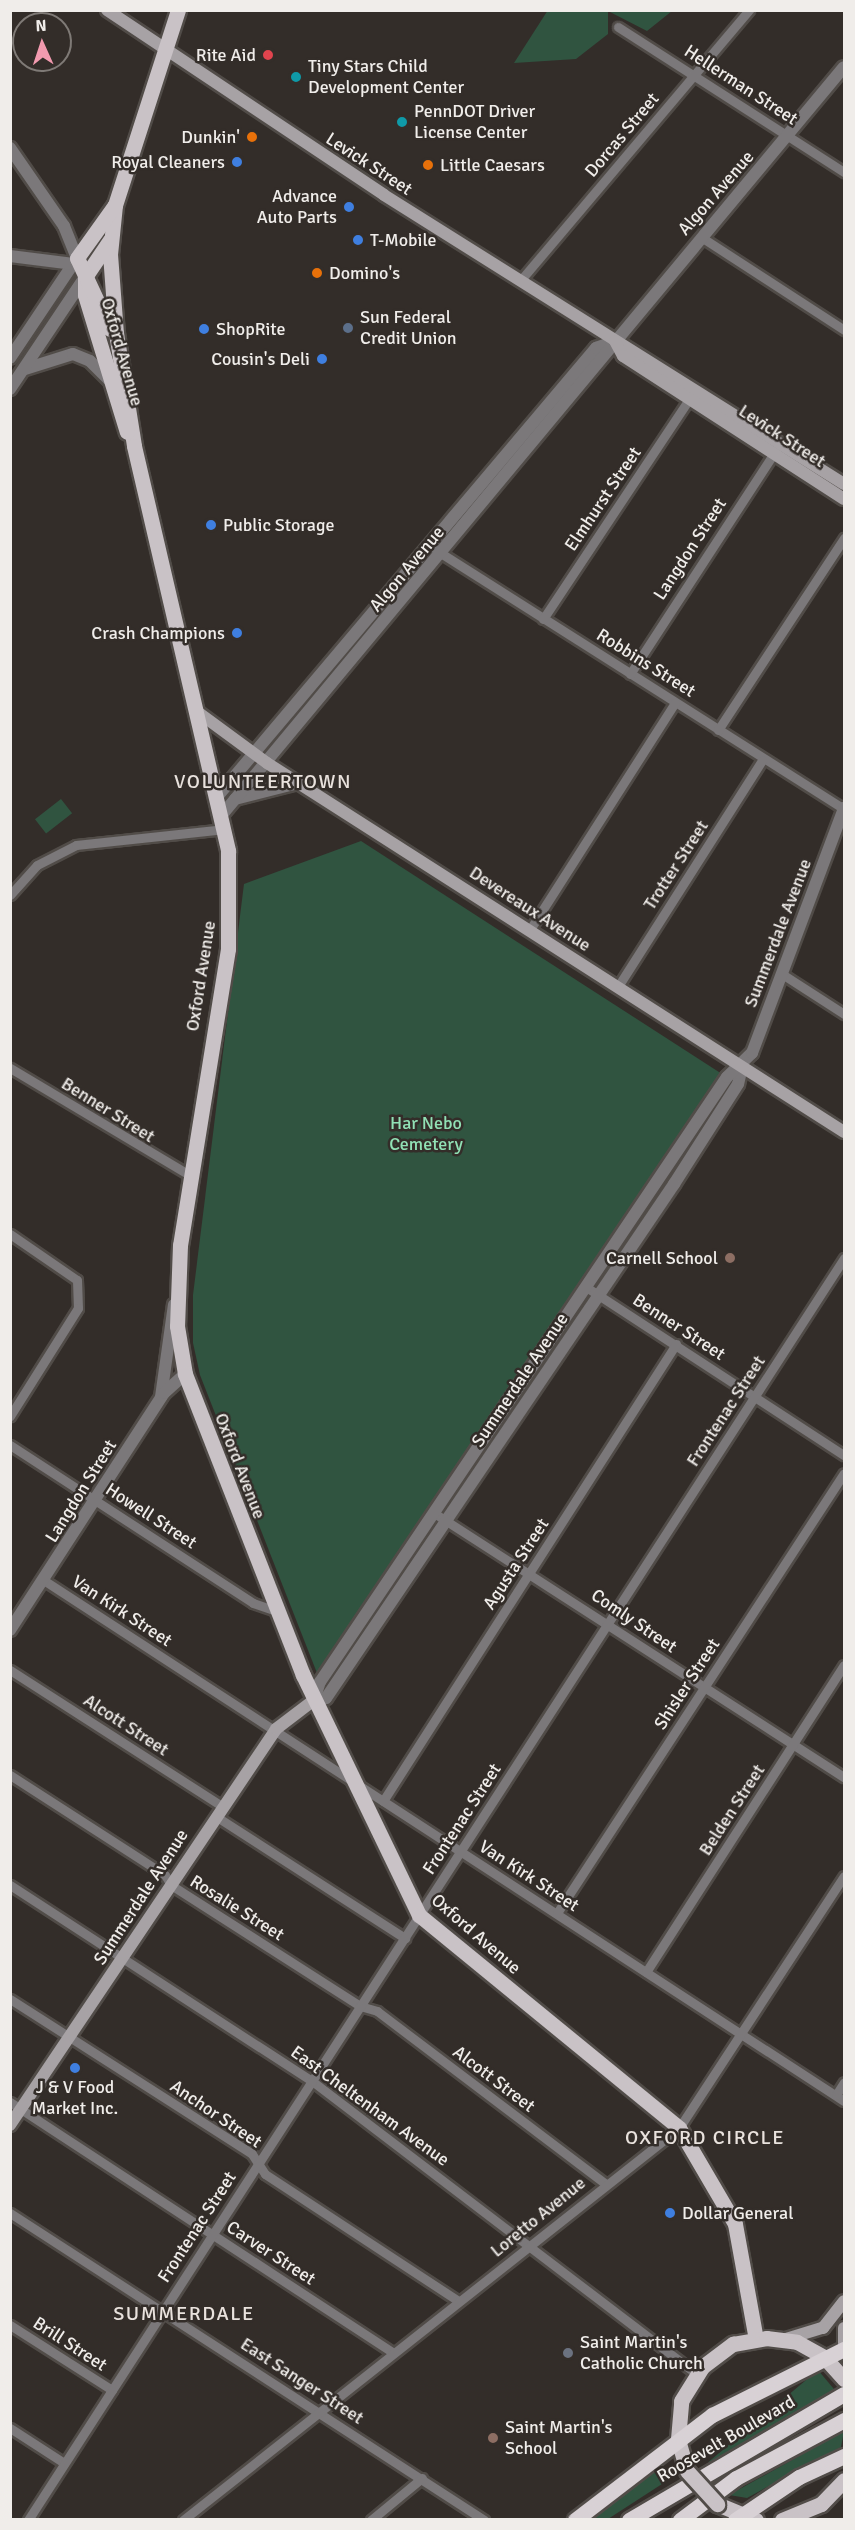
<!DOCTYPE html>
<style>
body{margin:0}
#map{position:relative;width:855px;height:2530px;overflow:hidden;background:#332d29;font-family:Signika,sans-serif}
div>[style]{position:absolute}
.green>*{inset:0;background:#305440;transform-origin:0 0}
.roads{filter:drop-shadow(2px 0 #514c48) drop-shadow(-2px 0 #514c48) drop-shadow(0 2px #514c48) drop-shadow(0 -2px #514c48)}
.minor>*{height:9px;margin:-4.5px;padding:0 4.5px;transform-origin:4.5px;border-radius:4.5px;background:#7b787a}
.tertiary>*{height:12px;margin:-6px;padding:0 6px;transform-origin:6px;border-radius:6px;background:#7b787a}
.secondary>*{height:12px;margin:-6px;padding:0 6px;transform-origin:6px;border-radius:6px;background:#a7a2a5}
.primary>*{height:15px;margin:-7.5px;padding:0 7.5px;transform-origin:7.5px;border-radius:7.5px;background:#c9c2c6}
.trunk>*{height:15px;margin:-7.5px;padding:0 7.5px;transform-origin:7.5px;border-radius:7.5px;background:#d8d1d5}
.bridges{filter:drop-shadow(2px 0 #514c48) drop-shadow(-2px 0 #514c48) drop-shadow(0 2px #514c48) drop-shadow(0 -2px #514c48)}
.primary-bridge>*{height:15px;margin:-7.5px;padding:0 7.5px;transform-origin:7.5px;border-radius:7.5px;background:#c9c2c6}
.dots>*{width:16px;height:16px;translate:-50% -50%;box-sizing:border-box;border:3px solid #332d29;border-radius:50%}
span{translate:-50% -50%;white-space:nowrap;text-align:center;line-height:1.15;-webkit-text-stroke:5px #332d29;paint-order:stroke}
.poi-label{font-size:18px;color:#f0edea}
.right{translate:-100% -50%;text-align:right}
.left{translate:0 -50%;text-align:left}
.street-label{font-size:18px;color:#f0edea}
.park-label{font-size:18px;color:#91e1b5}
.neighbourhood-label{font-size:20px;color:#e9e2dd;letter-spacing:1.5px}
.frame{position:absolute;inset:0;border:12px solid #f0edea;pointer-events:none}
.north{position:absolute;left:12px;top:12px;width:60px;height:60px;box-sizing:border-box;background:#332d29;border:2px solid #7f7a76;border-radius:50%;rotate:357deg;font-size:16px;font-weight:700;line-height:24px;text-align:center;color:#f0edea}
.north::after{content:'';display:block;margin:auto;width:21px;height:27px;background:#f29aaf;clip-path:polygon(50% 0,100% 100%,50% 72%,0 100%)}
</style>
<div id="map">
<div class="green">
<div style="clip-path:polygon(548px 10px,672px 10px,672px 11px,647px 31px,608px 11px,608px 34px,576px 59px,514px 63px)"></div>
<div style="left:61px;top:799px;width:18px;height:33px;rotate:52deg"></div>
<div style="clip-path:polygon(361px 841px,722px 1074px,317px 1673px,200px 1375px,193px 1343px,193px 1295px,244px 884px)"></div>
<div style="left:818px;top:2370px;width:25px;height:143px;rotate:50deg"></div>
<div style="clip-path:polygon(844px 2431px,841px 2447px,747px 2498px,729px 2495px)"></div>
<div style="clip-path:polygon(655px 2466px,662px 2484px,608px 2519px,590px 2520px)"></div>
</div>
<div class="roads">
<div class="minor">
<div style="left:618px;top:27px;width:269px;rotate:32.7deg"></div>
<div style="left:701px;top:237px;width:171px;rotate:33deg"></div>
<div style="left:520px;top:281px;width:355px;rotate:-49.8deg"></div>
<div style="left:436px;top:550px;width:483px;rotate:32.4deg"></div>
<div style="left:543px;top:619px;width:265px;rotate:-56.4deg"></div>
<div style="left:630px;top:674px;width:267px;rotate:-56.9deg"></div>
<div style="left:718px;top:730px;width:230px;rotate:-56.7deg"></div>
<div style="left:10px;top:895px;width:40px;rotate:-48deg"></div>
<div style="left:37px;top:865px;width:44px;rotate:-27.1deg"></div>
<div style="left:76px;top:845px;width:150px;rotate:-6.1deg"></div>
<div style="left:529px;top:931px;width:271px;rotate:-57.4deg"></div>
<div style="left:782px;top:974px;width:74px;rotate:32.8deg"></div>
<div style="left:617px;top:988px;width:270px;rotate:-57.5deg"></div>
<div style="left:10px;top:1068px;width:211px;rotate:30.8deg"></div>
<div style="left:10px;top:1234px;width:81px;rotate:34.5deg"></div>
<div style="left:77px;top:1280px;width:28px;rotate:88deg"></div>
<div style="left:78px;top:1308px;width:128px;rotate:122.2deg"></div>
<div style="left:586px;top:1287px;width:308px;rotate:33.1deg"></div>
<div style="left:10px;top:1445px;width:290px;rotate:33deg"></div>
<div style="left:253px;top:1603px;width:24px;rotate:19deg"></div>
<div style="left:434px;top:1513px;width:488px;rotate:32.8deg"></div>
<div style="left:45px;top:1581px;width:953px;rotate:33.06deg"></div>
<div style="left:10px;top:1670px;width:253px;rotate:32.7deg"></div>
<div style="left:10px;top:1775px;width:184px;rotate:32.8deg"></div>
<div style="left:165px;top:1875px;width:12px;rotate:59deg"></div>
<div style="left:171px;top:1885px;width:224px;rotate:32.6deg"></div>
<div style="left:360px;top:2006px;width:18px;rotate:16deg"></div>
<div style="left:377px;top:2011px;width:287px;rotate:37.1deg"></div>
<div style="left:383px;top:1801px;width:543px;rotate:-57.33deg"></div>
<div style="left:217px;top:1817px;width:224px;rotate:32.8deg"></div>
<div style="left:10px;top:1885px;width:360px;rotate:33deg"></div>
<div style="left:312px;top:2081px;width:483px;rotate:37.3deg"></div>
<div style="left:557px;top:1913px;width:525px;rotate:-56.88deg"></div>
<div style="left:646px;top:1972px;width:365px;rotate:-57.2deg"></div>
<div style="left:10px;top:1999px;width:287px;rotate:32.6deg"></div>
<div style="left:252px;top:2154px;width:24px;rotate:57deg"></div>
<div style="left:265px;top:2174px;width:231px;rotate:33.3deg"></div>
<div style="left:836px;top:2095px;width:15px;rotate:-58deg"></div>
<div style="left:10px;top:2102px;width:458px;rotate:33.2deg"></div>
<div style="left:10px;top:2213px;width:565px;rotate:32.93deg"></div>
<div style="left:10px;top:2325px;width:121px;rotate:32.5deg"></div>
<div style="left:10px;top:2428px;width:64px;rotate:32.9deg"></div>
<div style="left:28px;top:2520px;width:1503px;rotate:-57.11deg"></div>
<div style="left:183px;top:2520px;width:632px;rotate:-38.32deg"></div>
<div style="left:679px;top:2128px;width:301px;rotate:-56.8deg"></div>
<div style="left:371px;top:2520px;width:66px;rotate:-39.5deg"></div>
</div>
<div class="tertiary">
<div style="left:10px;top:148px;width:95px;rotate:55.3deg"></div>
<div style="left:64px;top:226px;width:35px;rotate:68deg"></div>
<div style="left:77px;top:258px;width:120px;rotate:123.8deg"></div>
<div style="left:10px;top:256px;width:64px;rotate:7.2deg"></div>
<div style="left:25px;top:369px;width:50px;rotate:-17.4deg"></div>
<div style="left:73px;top:354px;width:18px;rotate:22deg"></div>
<div style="left:90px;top:361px;width:27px;rotate:45deg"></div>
<div style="left:10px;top:389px;width:135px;rotate:-56.2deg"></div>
<div style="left:217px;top:797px;width:588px;rotate:-49.83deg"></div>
<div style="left:596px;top:348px;width:20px;rotate:-20deg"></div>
<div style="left:235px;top:799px;width:65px;rotate:-14.3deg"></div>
<div style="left:221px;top:816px;width:974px;rotate:-50.25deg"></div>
<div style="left:742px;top:1067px;width:17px;rotate:103deg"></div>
<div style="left:738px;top:1084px;width:119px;rotate:122.6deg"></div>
<div style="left:674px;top:1184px;width:407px;rotate:124.1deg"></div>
<div style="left:446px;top:1521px;width:214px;rotate:124.1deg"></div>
<div style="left:326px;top:1698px;width:12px;rotate:171deg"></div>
<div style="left:314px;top:1700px;width:19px;rotate:-72deg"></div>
<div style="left:320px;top:1682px;width:729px;rotate:-56.07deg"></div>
<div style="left:727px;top:1077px;width:35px;rotate:-44deg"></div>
<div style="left:752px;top:1053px;width:262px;rotate:-69.4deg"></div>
<div style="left:161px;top:1397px;width:93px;rotate:-82deg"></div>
<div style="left:10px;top:1630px;width:283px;rotate:-57deg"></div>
<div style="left:164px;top:1393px;width:28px;rotate:-42deg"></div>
</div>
<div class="secondary">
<div style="left:107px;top:10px;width:333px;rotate:33.7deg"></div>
<div style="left:384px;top:195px;width:543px;rotate:32.14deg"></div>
<div style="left:615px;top:341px;width:17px;rotate:62deg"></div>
<div style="left:623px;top:356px;width:263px;rotate:32.9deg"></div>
<div style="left:199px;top:713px;width:84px;rotate:36.3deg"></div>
<div style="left:267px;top:763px;width:685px;rotate:32.6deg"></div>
<div style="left:10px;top:2125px;width:477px;rotate:-56.1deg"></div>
<div style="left:276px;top:1729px;width:48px;rotate:-37.3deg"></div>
<div style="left:844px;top:2328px;width:15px;rotate:90deg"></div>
<div style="left:786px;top:2339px;width:39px;rotate:-17deg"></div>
<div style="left:823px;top:2328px;width:34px;rotate:-52deg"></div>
</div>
<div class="primary">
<div style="left:178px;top:10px;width:205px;rotate:107.9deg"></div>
<div style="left:115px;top:205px;width:49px;rotate:95.8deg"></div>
<div style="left:110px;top:254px;width:79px;rotate:85.7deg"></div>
<div style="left:116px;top:333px;width:114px;rotate:80.9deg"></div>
<div style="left:134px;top:446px;width:416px;rotate:76.9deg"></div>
<div style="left:228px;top:851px;width:98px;rotate:90deg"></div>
<div style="left:228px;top:949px;width:300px;rotate:99.2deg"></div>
<div style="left:180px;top:1245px;width:81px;rotate:92.1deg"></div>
<div style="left:177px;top:1326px;width:49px;rotate:80.5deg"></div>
<div style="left:185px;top:1374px;width:323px;rotate:68.6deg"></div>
<div style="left:303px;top:1675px;width:267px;rotate:64.2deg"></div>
<div style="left:419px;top:1915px;width:336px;rotate:39.3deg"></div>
<div style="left:679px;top:2128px;width:111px;rotate:59.7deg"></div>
<div style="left:735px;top:2224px;width:117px;rotate:79.7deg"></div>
<div style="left:110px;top:240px;width:45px;rotate:124deg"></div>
<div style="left:85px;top:277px;width:18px;rotate:90deg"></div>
<div style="left:85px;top:295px;width:143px;rotate:73deg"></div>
<div style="left:110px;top:329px;width:78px;rotate:-114.9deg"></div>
<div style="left:77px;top:258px;width:65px;rotate:-54.4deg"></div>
<div style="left:687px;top:2471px;width:33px;rotate:-106deg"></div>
<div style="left:678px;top:2439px;width:38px;rotate:-85deg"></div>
<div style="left:681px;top:2401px;width:40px;rotate:-58deg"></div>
<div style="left:702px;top:2367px;width:39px;rotate:-37deg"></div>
<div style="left:733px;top:2344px;width:34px;rotate:-10deg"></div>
<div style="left:766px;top:2338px;width:31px;rotate:7deg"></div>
<div style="left:797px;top:2342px;width:31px;rotate:29deg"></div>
<div style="left:824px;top:2357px;width:30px;rotate:48deg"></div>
<div style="left:717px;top:2504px;width:42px;rotate:22.3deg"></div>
<div style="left:782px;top:2520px;width:42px;rotate:-22.3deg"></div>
<div style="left:821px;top:2504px;width:33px;rotate:-46deg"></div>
</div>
<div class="trunk">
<div style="left:575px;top:2520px;width:173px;rotate:-37.5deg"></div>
<div style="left:712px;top:2415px;width:148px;rotate:-26.6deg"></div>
<div style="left:629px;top:2520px;width:249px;rotate:-30.4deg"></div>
<div style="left:680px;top:2520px;width:70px;rotate:-36.9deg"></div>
<div style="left:736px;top:2478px;width:123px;rotate:-28.2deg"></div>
<div style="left:735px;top:2520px;width:77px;rotate:-33.9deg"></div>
<div style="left:799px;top:2477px;width:50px;rotate:-25deg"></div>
</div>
</div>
<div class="bridges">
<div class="primary-bridge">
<div style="left:687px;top:2471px;width:45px;rotate:47.7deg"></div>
</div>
</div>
<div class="dots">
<div style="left:268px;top:55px;background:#e0444e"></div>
<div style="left:296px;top:77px;background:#0f9aa8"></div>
<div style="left:402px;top:122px;background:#0f9aa8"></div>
<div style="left:252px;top:137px;background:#e8710a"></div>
<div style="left:237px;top:162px;background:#3f7fe0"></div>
<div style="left:428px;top:165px;background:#e8710a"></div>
<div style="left:349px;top:207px;background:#3f7fe0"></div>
<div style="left:358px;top:240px;background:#3f7fe0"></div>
<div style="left:317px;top:273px;background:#e8710a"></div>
<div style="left:348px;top:328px;background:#5c6f8a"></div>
<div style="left:204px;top:329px;background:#3f7fe0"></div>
<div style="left:322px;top:359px;background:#3f7fe0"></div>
<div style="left:211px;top:525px;background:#3f7fe0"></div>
<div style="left:237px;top:633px;background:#3f7fe0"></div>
<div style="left:730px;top:1258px;background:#8d6e63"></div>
<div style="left:75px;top:2068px;background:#3f7fe0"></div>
<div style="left:670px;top:2213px;background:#3f7fe0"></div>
<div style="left:568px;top:2353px;background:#6b7280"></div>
<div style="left:493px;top:2438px;background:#8d6e63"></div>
</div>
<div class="poi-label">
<span class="right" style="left:256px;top:55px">Rite Aid</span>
<span class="left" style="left:308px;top:77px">Tiny Stars Child<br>Development Center</span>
<span class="left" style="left:414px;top:122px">PennDOT Driver<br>License Center</span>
<span class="right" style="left:240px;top:137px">Dunkin'</span>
<span class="right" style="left:225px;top:162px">Royal Cleaners</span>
<span class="left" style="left:440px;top:165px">Little Caesars</span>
<span class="right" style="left:337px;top:207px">Advance<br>Auto Parts</span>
<span class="left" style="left:370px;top:240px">T-Mobile</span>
<span class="left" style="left:329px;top:273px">Domino's</span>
<span class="left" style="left:360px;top:328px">Sun Federal<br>Credit Union</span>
<span class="left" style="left:216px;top:329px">ShopRite</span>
<span class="right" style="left:310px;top:359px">Cousin's Deli</span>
<span class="left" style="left:223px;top:525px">Public Storage</span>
<span class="right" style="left:225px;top:633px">Crash Champions</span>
<span class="right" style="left:718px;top:1258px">Carnell School</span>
<span style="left:75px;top:2098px">J &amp; V Food<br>Market Inc.</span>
<span class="left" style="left:682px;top:2213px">Dollar General</span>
<span class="left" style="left:580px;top:2353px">Saint Martin's<br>Catholic Church</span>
<span class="left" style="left:505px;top:2438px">Saint Martin's<br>School</span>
</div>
<div class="street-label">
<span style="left:741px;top:85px;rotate:33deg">Hellerman Street</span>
<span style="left:622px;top:135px;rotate:-50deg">Dorcas Street</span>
<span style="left:369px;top:164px;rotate:33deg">Levick Street</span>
<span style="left:716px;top:193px;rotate:-49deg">Algon Avenue</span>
<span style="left:122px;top:352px;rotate:74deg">Oxford Avenue</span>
<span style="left:782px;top:436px;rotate:33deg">Levick Street</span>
<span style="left:603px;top:499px;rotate:-56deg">Elmhurst Street</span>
<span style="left:690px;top:549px;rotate:-57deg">Langdon Street</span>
<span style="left:407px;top:569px;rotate:-50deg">Algon Avenue</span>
<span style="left:646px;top:663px;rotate:32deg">Robbins Street</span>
<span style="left:676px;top:865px;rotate:-57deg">Trotter Street</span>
<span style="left:530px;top:909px;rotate:33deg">Devereaux Avenue</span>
<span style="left:778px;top:933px;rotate:-69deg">Summerdale Avenue</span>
<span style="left:201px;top:976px;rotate:-81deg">Oxford Avenue</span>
<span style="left:108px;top:1110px;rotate:32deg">Benner Street</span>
<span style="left:679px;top:1327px;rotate:33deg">Benner Street</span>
<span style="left:520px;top:1380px;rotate:-56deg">Summerdale Avenue</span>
<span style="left:726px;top:1411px;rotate:-57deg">Frontenac Street</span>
<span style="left:240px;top:1466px;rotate:69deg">Oxford Avenue</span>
<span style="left:81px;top:1491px;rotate:-58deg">Langdon Street</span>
<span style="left:151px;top:1516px;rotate:33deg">Howell Street</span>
<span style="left:516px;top:1564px;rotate:-57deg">Agusta Street</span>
<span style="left:122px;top:1611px;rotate:33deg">Van Kirk Street</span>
<span style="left:634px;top:1621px;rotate:34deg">Comly Street</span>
<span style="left:687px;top:1684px;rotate:-57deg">Shisler Street</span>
<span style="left:126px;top:1725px;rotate:33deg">Alcott Street</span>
<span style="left:732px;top:1810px;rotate:-57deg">Belden Street</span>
<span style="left:462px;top:1819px;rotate:-57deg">Frontenac Street</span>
<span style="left:529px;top:1876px;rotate:33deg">Van Kirk Street</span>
<span style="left:141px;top:1897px;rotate:-57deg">Summerdale Avenue</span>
<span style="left:237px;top:1908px;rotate:32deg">Rosalie Street</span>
<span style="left:476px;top:1934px;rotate:41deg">Oxford Avenue</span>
<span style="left:494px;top:2079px;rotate:37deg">Alcott Street</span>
<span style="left:370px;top:2106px;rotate:36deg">East Cheltenham Avenue</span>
<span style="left:216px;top:2114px;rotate:34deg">Anchor Street</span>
<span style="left:538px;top:2217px;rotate:-39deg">Loretto Avenue</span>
<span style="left:197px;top:2227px;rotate:-57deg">Frontenac Street</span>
<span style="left:271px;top:2253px;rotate:33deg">Carver Street</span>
<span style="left:70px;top:2344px;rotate:33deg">Brill Street</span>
<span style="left:302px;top:2381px;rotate:33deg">East Sanger Street</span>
<span style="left:726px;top:2439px;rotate:-30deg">Roosevelt Boulevard</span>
</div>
<div class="park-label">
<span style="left:426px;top:1134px">Har Nebo<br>Cemetery</span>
</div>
<div class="neighbourhood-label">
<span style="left:263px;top:781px">VOLUNTEERTOWN</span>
<span style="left:705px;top:2137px">OXFORD CIRCLE</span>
<span style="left:184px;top:2313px">SUMMERDALE</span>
</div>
<div class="frame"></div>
<div class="north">N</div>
</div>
